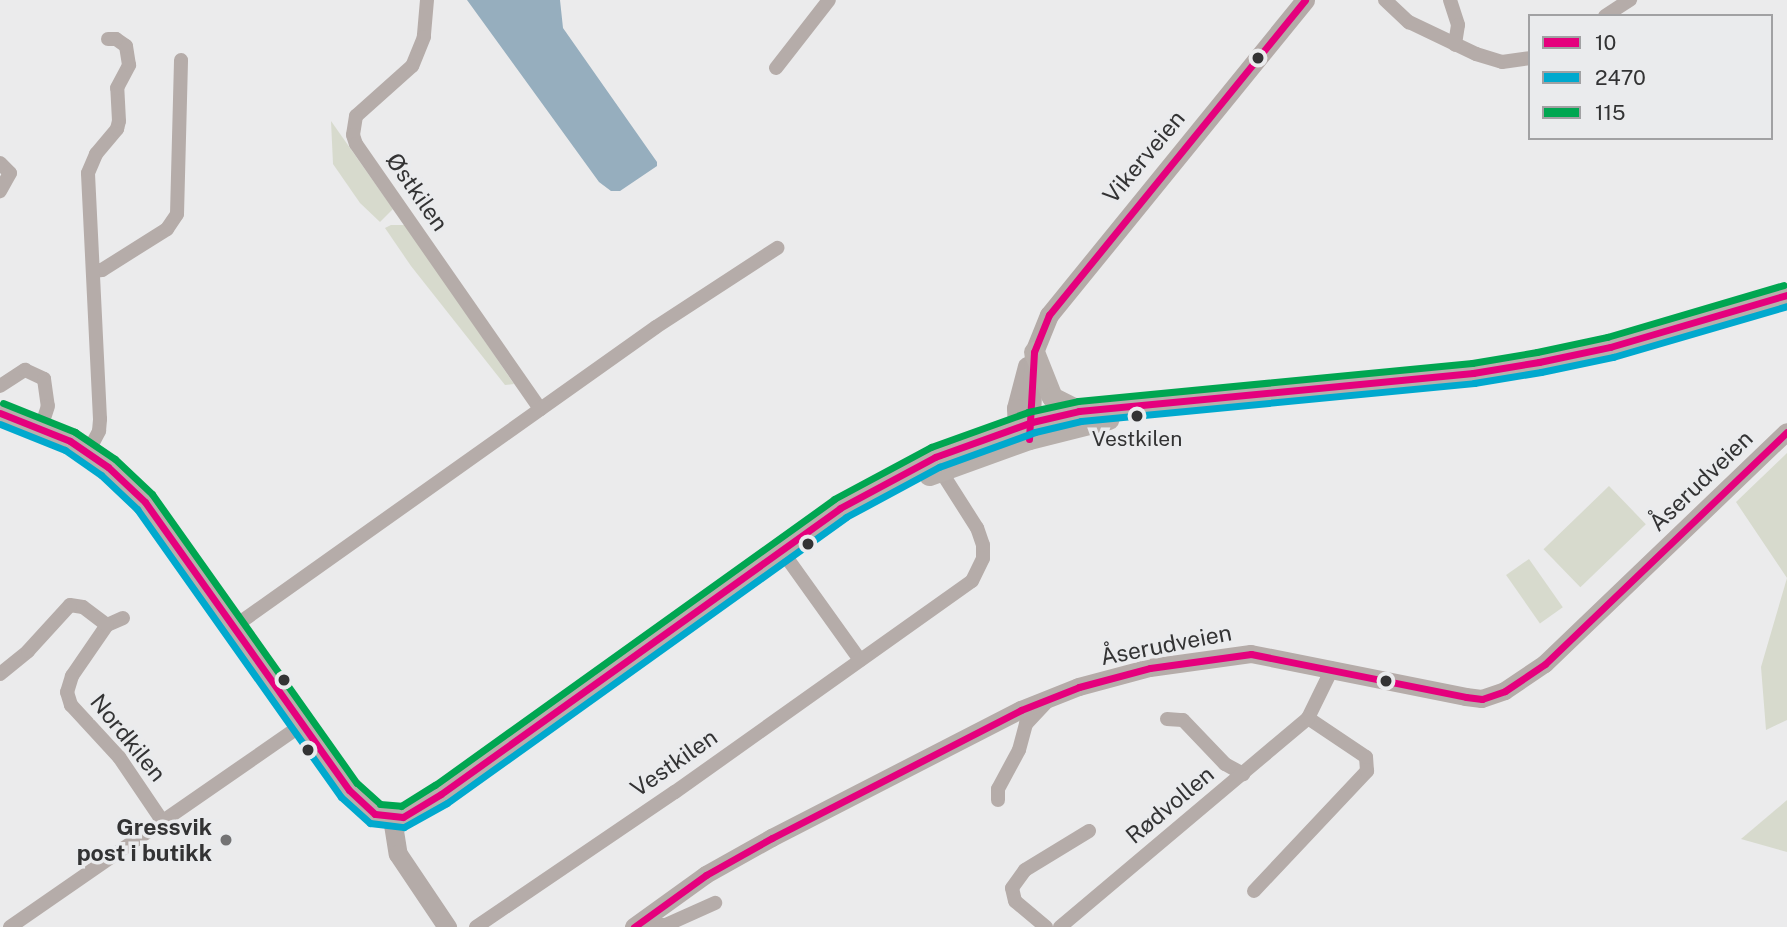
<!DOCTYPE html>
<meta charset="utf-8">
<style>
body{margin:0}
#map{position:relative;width:1787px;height:927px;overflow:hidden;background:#ebebec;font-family:"Public Sans",sans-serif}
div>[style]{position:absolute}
.green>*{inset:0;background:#d7dacd;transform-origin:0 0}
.water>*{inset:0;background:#96aebe}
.minor>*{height:14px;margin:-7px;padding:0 7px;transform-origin:7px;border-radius:7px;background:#b5aca9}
.tertiary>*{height:18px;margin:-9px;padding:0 9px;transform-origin:9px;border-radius:9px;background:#b5aca9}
.secondary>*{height:19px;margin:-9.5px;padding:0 9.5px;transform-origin:9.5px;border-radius:9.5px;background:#b4aba8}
.primary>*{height:21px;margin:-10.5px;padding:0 10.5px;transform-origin:10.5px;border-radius:10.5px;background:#b7afab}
.bus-1>*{height:7px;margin:-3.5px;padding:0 3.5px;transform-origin:3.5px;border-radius:3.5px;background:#e5007d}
.bus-2>*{height:7px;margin:-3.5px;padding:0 3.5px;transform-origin:3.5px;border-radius:3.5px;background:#00a9ce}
.bus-3>*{height:7px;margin:-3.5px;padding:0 3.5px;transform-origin:3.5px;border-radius:3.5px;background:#00a651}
.dots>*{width:19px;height:19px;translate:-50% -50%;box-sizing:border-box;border:4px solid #eaebed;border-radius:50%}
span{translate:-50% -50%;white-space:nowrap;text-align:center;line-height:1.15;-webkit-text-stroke:7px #eaebed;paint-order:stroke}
.bus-label{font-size:21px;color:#333334}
.street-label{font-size:23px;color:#333334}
.poi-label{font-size:23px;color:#333334;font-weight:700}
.right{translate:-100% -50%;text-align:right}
.legend{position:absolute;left:1528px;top:14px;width:245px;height:126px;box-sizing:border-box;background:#eaebed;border:2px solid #a1a1a3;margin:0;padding:9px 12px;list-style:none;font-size:21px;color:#333334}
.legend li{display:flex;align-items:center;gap:14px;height:35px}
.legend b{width:35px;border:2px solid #a1a1a3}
</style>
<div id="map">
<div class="green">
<div style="clip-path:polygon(331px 121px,393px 209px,380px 222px,360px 203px,333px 164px)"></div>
<div style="clip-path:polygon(391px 225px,406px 225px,514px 384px,505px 385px,411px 266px,385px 228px)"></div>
<div style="clip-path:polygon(1787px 453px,1787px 720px,1766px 730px,1761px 667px,1787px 578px,1736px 502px)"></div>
<div style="left:1609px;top:486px;width:53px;height:91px;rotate:46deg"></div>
<div style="left:1529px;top:559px;width:59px;height:28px;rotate:55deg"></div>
<div style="clip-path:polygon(1787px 800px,1787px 852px,1741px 839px)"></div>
</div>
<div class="water">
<div style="clip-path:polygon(467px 0,560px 0,563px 28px,657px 162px,657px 166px,620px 191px,611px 191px,599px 182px)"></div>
</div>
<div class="minor">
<div style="left:427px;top:0;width:37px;rotate:95deg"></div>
<div style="left:424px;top:37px;width:31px;rotate:112deg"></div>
<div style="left:412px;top:66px;width:75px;rotate:138.2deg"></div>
<div style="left:356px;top:116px;width:19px;rotate:99deg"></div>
<div style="left:353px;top:135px;width:9px;rotate:72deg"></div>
<div style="left:356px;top:144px;width:323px;rotate:55.2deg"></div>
<div style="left:1385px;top:0;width:33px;rotate:43deg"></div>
<div style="left:1409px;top:22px;width:74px;rotate:25.5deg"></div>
<div style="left:1476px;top:54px;width:27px;rotate:17deg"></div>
<div style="left:1502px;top:62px;width:28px;rotate:-8deg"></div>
<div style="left:1450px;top:0;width:26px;rotate:72deg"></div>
<div style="left:1458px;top:25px;width:20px;rotate:99deg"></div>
<div style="left:1605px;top:16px;width:30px;rotate:-33deg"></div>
<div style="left:776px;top:68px;width:86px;rotate:-52.1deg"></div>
<div style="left:0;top:163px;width:14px;rotate:45deg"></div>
<div style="left:10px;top:173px;width:21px;rotate:119deg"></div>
<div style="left:93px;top:271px;width:9px;rotate:-6deg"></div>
<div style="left:102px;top:270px;width:77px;rotate:-32.2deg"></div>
<div style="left:167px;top:229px;width:18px;rotate:-56deg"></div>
<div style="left:177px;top:214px;width:154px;rotate:-88.5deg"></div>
<div style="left:0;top:386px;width:30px;rotate:-33deg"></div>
<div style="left:25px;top:370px;width:21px;rotate:25deg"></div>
<div style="left:44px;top:379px;width:27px;rotate:82deg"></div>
<div style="left:48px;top:406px;width:22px;rotate:108deg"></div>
<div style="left:88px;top:452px;width:24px;rotate:-62deg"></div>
<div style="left:99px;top:431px;width:12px;rotate:-85deg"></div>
<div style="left:100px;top:419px;width:246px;rotate:-92.8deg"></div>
<div style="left:88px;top:173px;width:21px;rotate:-67deg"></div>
<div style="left:96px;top:154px;width:33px;rotate:-50deg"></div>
<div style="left:117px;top:129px;width:8px;rotate:-76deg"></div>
<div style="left:119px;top:121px;width:33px;rotate:-93deg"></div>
<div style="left:117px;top:88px;width:26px;rotate:-62deg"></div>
<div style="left:129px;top:65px;width:19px;rotate:-99deg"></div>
<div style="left:126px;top:46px;width:12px;rotate:-145deg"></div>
<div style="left:116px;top:39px;width:8px;rotate:180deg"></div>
<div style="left:782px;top:551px;width:134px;rotate:54.4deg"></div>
<div style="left:123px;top:618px;width:17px;rotate:156deg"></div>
<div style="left:107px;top:625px;width:62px;rotate:124.5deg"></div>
<div style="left:72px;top:676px;width:17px;rotate:107deg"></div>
<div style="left:67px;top:692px;width:14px;rotate:73deg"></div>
<div style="left:71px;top:705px;width:71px;rotate:47.3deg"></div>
<div style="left:119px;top:757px;width:78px;rotate:55.9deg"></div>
<div style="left:235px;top:626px;width:516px;rotate:-35.38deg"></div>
<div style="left:656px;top:327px;width:145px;rotate:-33.1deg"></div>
<div style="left:0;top:674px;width:36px;rotate:-39deg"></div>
<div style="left:28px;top:651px;width:62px;rotate:-47.6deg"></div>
<div style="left:70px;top:605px;width:13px;rotate:9deg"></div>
<div style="left:83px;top:607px;width:30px;rotate:37deg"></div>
<div style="left:1167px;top:719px;width:16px;rotate:4deg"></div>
<div style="left:1183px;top:720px;width:61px;rotate:46.3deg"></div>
<div style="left:1225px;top:764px;width:21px;rotate:29deg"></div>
<div style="left:998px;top:800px;width:11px;rotate:-90deg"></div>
<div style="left:998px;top:789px;width:44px;rotate:-61.7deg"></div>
<div style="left:1019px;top:750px;width:27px;rotate:-75deg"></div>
<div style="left:1026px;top:724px;width:33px;rotate:-47deg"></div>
<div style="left:1254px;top:891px;width:165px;rotate:-46.7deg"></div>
<div style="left:1367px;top:771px;width:14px;rotate:-94deg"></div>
<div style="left:1366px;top:757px;width:70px;rotate:-146.1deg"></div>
<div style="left:638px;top:924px;width:28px;rotate:2deg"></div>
<div style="left:666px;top:925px;width:54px;rotate:-24.2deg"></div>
<div style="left:10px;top:927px;width:356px;rotate:-34.7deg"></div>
<div style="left:476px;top:927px;width:240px;rotate:-34.2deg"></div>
<div style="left:675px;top:792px;width:364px;rotate:-35.4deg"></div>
<div style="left:972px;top:581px;width:25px;rotate:-64deg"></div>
<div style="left:983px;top:558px;width:13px;rotate:-90deg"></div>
<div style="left:983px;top:545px;width:18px;rotate:-109deg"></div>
<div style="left:977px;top:528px;width:62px;rotate:-122.4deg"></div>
<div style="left:1046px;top:927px;width:40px;rotate:-140deg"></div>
<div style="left:1015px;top:901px;width:13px;rotate:-103deg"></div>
<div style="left:1012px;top:888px;width:22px;rotate:-54deg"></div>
<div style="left:1025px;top:870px;width:75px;rotate:-31.4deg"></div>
<div style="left:1060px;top:927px;width:324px;rotate:-40.1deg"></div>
<div style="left:1308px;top:718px;width:55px;rotate:-63.9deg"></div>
</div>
<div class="tertiary">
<div style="left:634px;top:927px;width:89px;rotate:-35.8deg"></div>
<div style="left:706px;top:875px;width:76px;rotate:-29.3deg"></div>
<div style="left:772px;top:838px;width:280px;rotate:-27.2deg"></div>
<div style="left:1021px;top:710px;width:62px;rotate:-21.6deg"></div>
<div style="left:1079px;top:687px;width:73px;rotate:-15deg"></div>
<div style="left:1150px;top:668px;width:102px;rotate:-7.9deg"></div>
<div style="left:1251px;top:654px;width:219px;rotate:11.3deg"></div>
<div style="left:1466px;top:697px;width:16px;rotate:7deg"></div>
<div style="left:1482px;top:699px;width:24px;rotate:-19deg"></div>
<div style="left:1505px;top:691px;width:48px;rotate:-34deg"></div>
<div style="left:1545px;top:664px;width:335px;rotate:-43.8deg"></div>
</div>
<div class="secondary">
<div style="left:1027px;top:366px;width:43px;rotate:104.7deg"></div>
<div style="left:1016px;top:408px;width:19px;rotate:87deg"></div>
<div style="left:1017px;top:427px;width:16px;rotate:47deg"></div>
<div style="left:1030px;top:435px;width:83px;rotate:-87.2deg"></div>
<div style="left:1034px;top:352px;width:40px;rotate:-68deg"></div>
<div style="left:1049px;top:315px;width:406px;rotate:-50.9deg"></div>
<div style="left:392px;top:818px;width:36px;rotate:81deg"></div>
<div style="left:398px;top:854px;width:88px;rotate:56.1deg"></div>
</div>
<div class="primary">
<div style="left:1034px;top:352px;width:48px;rotate:68.2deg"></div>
<div style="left:1052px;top:397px;width:30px;rotate:27deg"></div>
<div style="left:0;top:413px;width:43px;rotate:18.9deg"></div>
<div style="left:41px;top:427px;width:32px;rotate:26deg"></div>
<div style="left:70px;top:441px;width:46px;rotate:34.4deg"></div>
<div style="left:108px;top:467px;width:51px;rotate:43.4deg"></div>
<div style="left:145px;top:502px;width:353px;rotate:54.7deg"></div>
<div style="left:349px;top:790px;width:35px;rotate:43deg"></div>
<div style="left:375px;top:814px;width:28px;rotate:6deg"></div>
<div style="left:403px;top:817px;width:44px;rotate:-31.2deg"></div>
<div style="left:441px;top:794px;width:312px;rotate:-35.7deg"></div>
<div style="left:694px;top:612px;width:137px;rotate:-34.6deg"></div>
<div style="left:807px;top:534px;width:42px;rotate:-38.2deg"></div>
<div style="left:840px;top:508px;width:108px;rotate:-28.2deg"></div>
<div style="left:935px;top:457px;width:103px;rotate:-19.8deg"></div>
<div style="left:1032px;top:422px;width:48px;rotate:-13.2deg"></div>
<div style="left:1079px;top:411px;width:396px;rotate:-5.5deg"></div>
<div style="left:1473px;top:373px;width:67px;rotate:-9.5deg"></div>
<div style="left:1539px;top:362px;width:73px;rotate:-11.9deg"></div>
<div style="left:1610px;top:347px;width:184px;rotate:-16.4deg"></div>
<div style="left:929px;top:475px;width:106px;rotate:-19.8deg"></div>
<div style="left:1029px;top:439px;width:82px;rotate:-14deg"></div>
</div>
<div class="bus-1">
<div style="left:0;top:413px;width:75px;rotate:21.8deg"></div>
<div style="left:70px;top:441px;width:46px;rotate:34.4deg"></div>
<div style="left:108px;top:467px;width:51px;rotate:43.4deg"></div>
<div style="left:145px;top:502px;width:353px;rotate:54.7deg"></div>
<div style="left:349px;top:790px;width:35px;rotate:43deg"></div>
<div style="left:375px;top:814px;width:28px;rotate:6deg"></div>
<div style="left:403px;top:817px;width:44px;rotate:-31.2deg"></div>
<div style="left:441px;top:794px;width:491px;rotate:-35.6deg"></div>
<div style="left:840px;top:508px;width:108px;rotate:-28.2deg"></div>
<div style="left:935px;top:457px;width:103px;rotate:-19.8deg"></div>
<div style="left:1032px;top:422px;width:48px;rotate:-13.2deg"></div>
<div style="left:1079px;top:411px;width:396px;rotate:-5.5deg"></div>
<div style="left:1473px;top:373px;width:67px;rotate:-9.5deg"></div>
<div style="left:1539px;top:362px;width:73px;rotate:-11.9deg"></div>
<div style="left:1610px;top:347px;width:184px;rotate:-16.4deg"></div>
<div style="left:1029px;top:439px;width:87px;rotate:-86.7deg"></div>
<div style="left:1034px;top:352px;width:40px;rotate:-68deg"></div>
<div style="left:1049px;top:315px;width:406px;rotate:-50.9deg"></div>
<div style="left:634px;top:927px;width:89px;rotate:-35.8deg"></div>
<div style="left:706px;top:875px;width:76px;rotate:-29.3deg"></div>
<div style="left:772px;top:838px;width:280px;rotate:-27.2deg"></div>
<div style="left:1021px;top:710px;width:62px;rotate:-21.6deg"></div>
<div style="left:1079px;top:687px;width:73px;rotate:-15deg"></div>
<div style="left:1150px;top:668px;width:102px;rotate:-7.9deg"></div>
<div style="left:1251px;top:654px;width:219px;rotate:11.3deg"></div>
<div style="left:1466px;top:697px;width:16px;rotate:7deg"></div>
<div style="left:1482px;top:699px;width:24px;rotate:-19deg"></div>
<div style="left:1505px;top:691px;width:48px;rotate:-34deg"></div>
<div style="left:1545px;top:664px;width:335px;rotate:-43.8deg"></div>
</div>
<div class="bus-2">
<div style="left:0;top:424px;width:70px;rotate:21.8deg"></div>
<div style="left:65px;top:450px;width:44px;rotate:34.8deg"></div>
<div style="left:101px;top:475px;width:50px;rotate:43.4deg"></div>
<div style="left:137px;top:509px;width:353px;rotate:54.7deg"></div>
<div style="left:341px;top:797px;width:39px;rotate:42deg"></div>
<div style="left:370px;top:823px;width:34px;rotate:7deg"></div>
<div style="left:404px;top:827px;width:49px;rotate:-29.2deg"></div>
<div style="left:447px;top:803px;width:491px;rotate:-35.6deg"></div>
<div style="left:846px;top:517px;width:106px;rotate:-28.3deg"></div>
<div style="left:939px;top:467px;width:102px;rotate:-20deg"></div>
<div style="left:1035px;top:432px;width:47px;rotate:-13.4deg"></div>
<div style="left:1081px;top:421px;width:395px;rotate:-5.5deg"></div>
<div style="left:1474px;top:383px;width:68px;rotate:-9.3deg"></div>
<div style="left:1541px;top:372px;width:74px;rotate:-11.8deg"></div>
<div style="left:1613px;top:357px;width:181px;rotate:-16.3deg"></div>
</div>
<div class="bus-3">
<div style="left:3px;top:403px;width:78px;rotate:21.9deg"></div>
<div style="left:75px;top:432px;width:48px;rotate:34deg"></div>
<div style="left:115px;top:459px;width:51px;rotate:43.4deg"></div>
<div style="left:152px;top:494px;width:354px;rotate:54.7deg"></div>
<div style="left:357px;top:783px;width:31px;rotate:42deg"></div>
<div style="left:380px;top:804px;width:21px;rotate:5deg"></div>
<div style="left:401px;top:806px;width:40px;rotate:-32deg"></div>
<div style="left:435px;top:785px;width:491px;rotate:-35.6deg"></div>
<div style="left:834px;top:499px;width:110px;rotate:-28.2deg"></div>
<div style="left:931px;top:447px;width:103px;rotate:-19.8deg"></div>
<div style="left:1028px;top:412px;width:51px;rotate:-12.4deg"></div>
<div style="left:1078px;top:401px;width:396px;rotate:-5.5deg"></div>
<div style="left:1472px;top:363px;width:66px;rotate:-9.6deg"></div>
<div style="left:1537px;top:352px;width:72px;rotate:-12.1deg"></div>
<div style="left:1607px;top:337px;width:184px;rotate:-16.4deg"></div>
</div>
<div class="dots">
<div style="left:1258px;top:58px;background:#333334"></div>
<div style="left:1137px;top:416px;background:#333334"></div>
<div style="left:808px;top:544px;background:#333334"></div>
<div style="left:284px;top:680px;background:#333334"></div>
<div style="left:1386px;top:681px;background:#333334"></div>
<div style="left:308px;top:750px;background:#333334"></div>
<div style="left:226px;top:840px;background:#737374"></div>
</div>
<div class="bus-label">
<span style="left:1137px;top:439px">Vestkilen</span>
</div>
<div class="street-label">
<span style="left:1144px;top:157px;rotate:-50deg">Vikerveien</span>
<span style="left:417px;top:192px;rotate:55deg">Østkilen</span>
<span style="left:1701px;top:481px;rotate:-44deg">Åserudveien</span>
<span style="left:1166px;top:645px;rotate:-11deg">Åserudveien</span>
<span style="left:128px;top:738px;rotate:51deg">Nordkilen</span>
<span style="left:674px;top:763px;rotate:-35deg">Vestkilen</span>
<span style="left:1170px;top:805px;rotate:-40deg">Rødvollen</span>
</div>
<div class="poi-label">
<span class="right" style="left:212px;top:840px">Gressvik<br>post i butikk</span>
</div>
<ul class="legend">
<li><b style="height:9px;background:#e5007d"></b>10</li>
<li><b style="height:9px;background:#00a9ce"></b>2470</li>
<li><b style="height:9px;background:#00a651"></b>115</li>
</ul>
</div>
